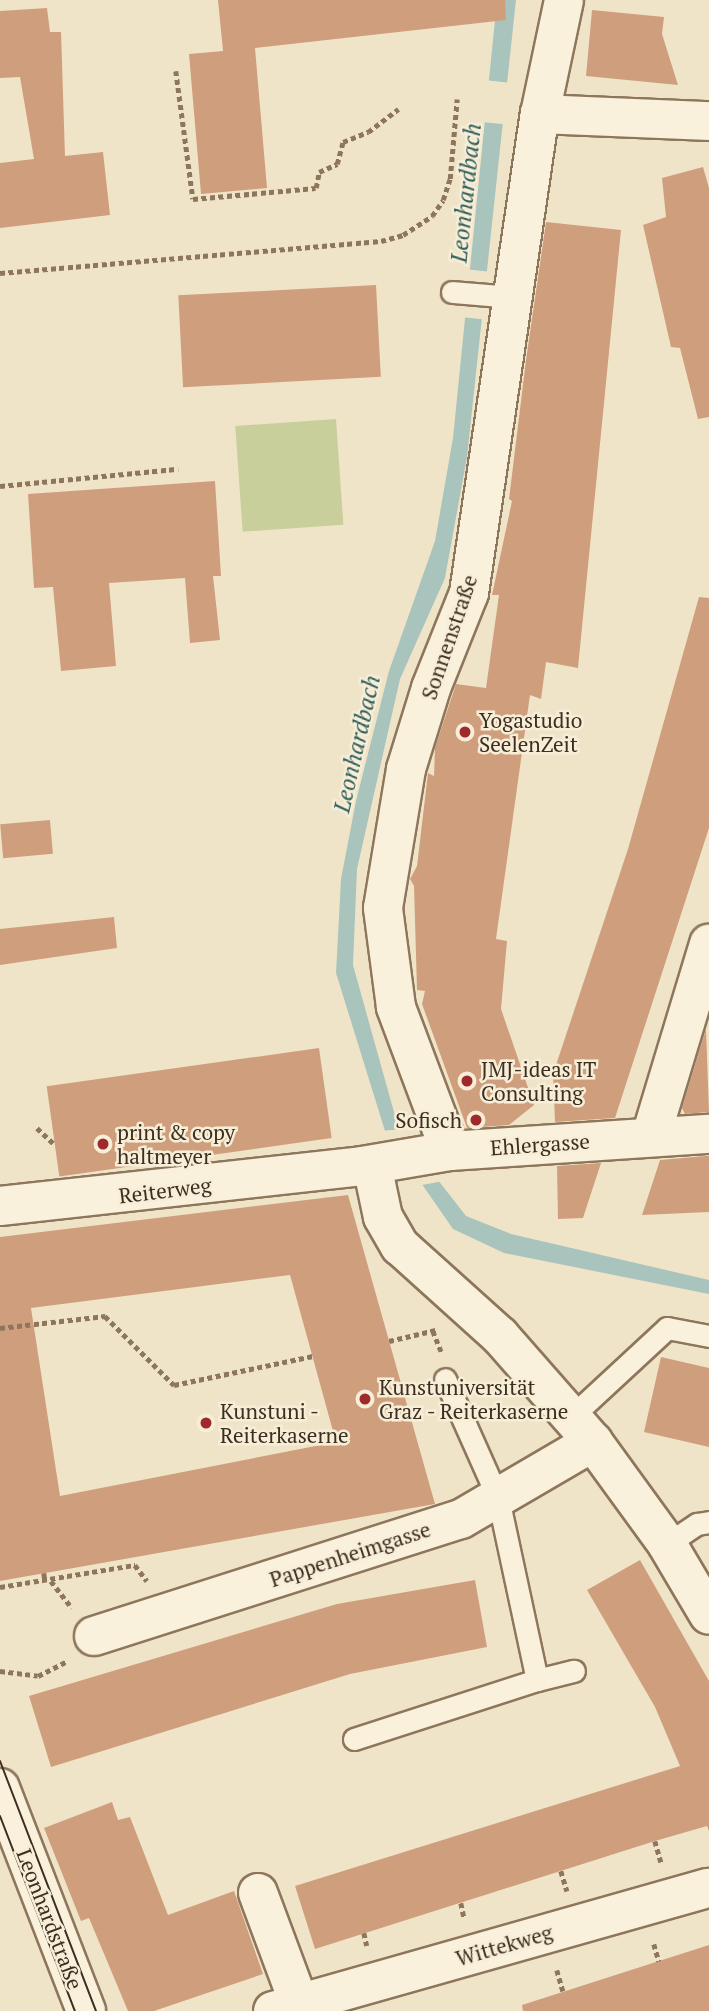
<!DOCTYPE html>
<meta charset="utf-8">
<style>
body{margin:0}
#map{position:relative;width:709px;height:2011px;overflow:hidden;background:#f0e4c8;font-family:"PT Serif",serif}
div>[style]{position:absolute}
.green>*{inset:0;background:#c9cf9b;transform-origin:0 0}
.water>*{inset:0;background:#a9c4bc}
.pier>*{inset:0;background:#f0e4c8;transform-origin:0 0}
.building>*{inset:0;background:#cf9f7d;transform-origin:0 0}
.path>*{height:4.5px;margin-top:-2.25px;transform-origin:0;background:repeating-linear-gradient(90deg,#8d765c 0 5px,transparent 0 8.5px)}
.roads{filter:drop-shadow(2px 0 #8d765c) drop-shadow(-2px 0 #8d765c) drop-shadow(0 2px #8d765c) drop-shadow(0 -2px #8d765c)}
.lane>*{height:21px;margin:-10.5px;padding:0 10.5px;transform-origin:10.5px;border-radius:10.5px;background:#faf1dc}
.street>*{height:38px;margin:-19px;padding:0 19px;transform-origin:19px;border-radius:19px;background:#faf1dc}
.secondary>*{height:38px;margin:-19px;padding:0 19px;transform-origin:19px;border-radius:19px;background:#faf1dc}
.tram>*{height:2px;margin:-1px;padding:0 1px;transform-origin:1px;border-radius:1px;background:#3d2e20}
.dots>*{width:19px;height:19px;translate:-50% -50%;box-sizing:border-box;border:4px solid #f7eed8;border-radius:50%}
span{translate:-50% -50%;white-space:nowrap;text-align:center;line-height:1.15;-webkit-text-stroke:5px #f7eed8;paint-order:stroke}
.street-label{font-size:21px;color:#3d2e20}
.poi-label{font-size:21px;color:#3d2e20}
.left{translate:0 -50%;text-align:left}
.right{translate:-100% -50%;text-align:right}
.water-label{font-size:23px;color:#2f5d5a;font-style:italic}
</style>
<div id="map">
<div class="green">
<div style="left:336px;top:419px;width:106px;height:101px;rotate:86deg"></div>
</div>
<div class="water">
<div style="clip-path:polygon(497px 0,516px 0,467px 457px,445px 578px,400px 679px,357px 869px,353px 965px,399px 1130px,466px 1216px,511px 1234px,709px 1280px,709px 1294px,504px 1253px,453px 1229px,385px 1131px,336px 973px,341px 879px,356px 801px,389px 671px,435px 541px,453px 438px)"></div>
</div>
<div class="pier">
<div style="left:484px;top:80px;width:27px;height:42px;rotate:6deg"></div>
<div style="left:464px;top:269px;width:28px;height:48px;rotate:6deg"></div>
<div style="clip-path:polygon(403px 1129px,443px 1181px,417px 1186px,381px 1131px)"></div>
</div>
<div class="building">
<div style="clip-path:polygon(218px 0,505px 0,506px 20px,255px 48px,267px 188px,201px 194px,189px 54px,223px 51px)"></div>
<div style="clip-path:polygon(47px 8px,50px 32px,61px 32px,65px 156px,103px 152px,110px 215px,0 228px,0 163px,34px 159px,20px 77px,0 78px,0 11px)"></div>
<div style="clip-path:polygon(592px 10px,664px 17px,662px 34px,678px 85px,586px 76px)"></div>
<div style="clip-path:polygon(703px 167px,709px 188px,709px 417px,698px 419px,680px 348px,671px 347px,643px 225px,666px 217px,662px 178px)"></div>
<div style="clip-path:polygon(546px 222px,621px 230px,578px 668px,546px 662px,541px 699px,530px 695px,496px 939px,507px 941px,501px 1009px,534px 1105px,509px 1125px,467px 1128px,422px 1004px,425px 991px,417px 990px,414px 886px,410px 879px,417px 866px,428px 773px,434px 776px,435px 748px,456px 684px,486px 688px,499px 595px,492px 595px,512px 501px,509px 499px,526px 360px)"></div>
<div style="left:376px;top:285px;width:92px;height:198px;rotate:87deg"></div>
<div style="clip-path:polygon(215px 481px,221px 576px,213px 576px,220px 640px,190px 643px,185px 578px,109px 583px,116px 666px,61px 671px,53px 587px,34px 588px,28px 494px)"></div>
<div style="clip-path:polygon(699px 597px,709px 598px,709px 828px,615px 1118px,555px 1122px,553px 1074px,628px 849px)"></div>
<div style="left:50px;top:820px;width:34px;height:50px;rotate:85deg"></div>
<div style="clip-path:polygon(114px 917px,117px 948px,0 965px,0 929px)"></div>
<div style="clip-path:polygon(706px 1029px,709px 1112px,685px 1114px,682px 1108px)"></div>
<div style="left:319px;top:1048px;width:91px;height:275px;rotate:82deg"></div>
<div style="clip-path:polygon(705px 1156px,709px 1156px,709px 1212px,642px 1215px,660px 1160px)"></div>
<div style="clip-path:polygon(601px 1163px,583px 1218px,558px 1219px,557px 1166px)"></div>
<div style="clip-path:polygon(evenodd,348px 1195px,435px 1504px,0 1581px,0 1237px,348px 1195px,290px 1275px,336px 1442px,60px 1496px,31px 1308px,290px 1275px)"></div>
<div style="clip-path:polygon(661px 1357px,709px 1368px,709px 1447px,644px 1432px)"></div>
<div style="clip-path:polygon(640px 1560px,709px 1681px,709px 1831px,707px 1826px,655px 1841px,315px 1949px,295px 1886px,680px 1766px,655px 1707px,587px 1590px)"></div>
<div style="clip-path:polygon(475px 1580px,487px 1647px,350px 1674px,51px 1767px,29px 1696px,337px 1604px)"></div>
<div style="clip-path:polygon(112px 1802px,118px 1820px,130px 1817px,168px 1915px,234px 1891px,263px 1974px,154px 2011px,128px 2011px,89px 1918px,81px 1921px,44px 1828px)"></div>
<div style="clip-path:polygon(709px 1945px,709px 2011px,523px 2011px,522px 2005px)"></div>
</div>
<div class="path">
<div style="left:176px;top:71px;width:129px;rotate:82.4deg"></div>
<div style="left:193px;top:199px;width:123px;rotate:-5.1deg"></div>
<div style="left:316px;top:188px;width:16px;rotate:-79deg"></div>
<div style="left:319px;top:172px;width:20px;rotate:-24deg"></div>
<div style="left:337px;top:164px;width:23px;rotate:-75deg"></div>
<div style="left:343px;top:142px;width:27px;rotate:-22deg"></div>
<div style="left:368px;top:132px;width:38px;rotate:-37deg"></div>
<div style="left:0;top:273px;width:382px;rotate:-4.8deg"></div>
<div style="left:381px;top:241px;width:23px;rotate:-15deg"></div>
<div style="left:403px;top:235px;width:35px;rotate:-33deg"></div>
<div style="left:432px;top:216px;width:19px;rotate:-55deg"></div>
<div style="left:443px;top:200px;width:22px;rotate:-72deg"></div>
<div style="left:450px;top:179px;width:80px;rotate:-85deg"></div>
<div style="left:0;top:486px;width:179px;rotate:-5.5deg"></div>
<div style="left:37px;top:1128px;width:23px;rotate:43deg"></div>
<div style="left:0;top:1328px;width:106px;rotate:-6.5deg"></div>
<div style="left:105px;top:1316px;width:98px;rotate:45deg"></div>
<div style="left:174px;top:1385px;width:142px;rotate:-11.8deg"></div>
<div style="left:433px;top:1331px;width:24px;rotate:68deg"></div>
<div style="left:389px;top:1341px;width:48px;rotate:-13.2deg"></div>
<div style="left:44px;top:1573px;width:8px;rotate:83deg"></div>
<div style="left:51px;top:1581px;width:34px;rotate:52deg"></div>
<div style="left:0;top:1587px;width:137px;rotate:-9.3deg"></div>
<div style="left:135px;top:1565px;width:20px;rotate:53deg"></div>
<div style="left:0;top:1671px;width:38px;rotate:7deg"></div>
<div style="left:38px;top:1676px;width:33px;rotate:-27deg"></div>
<div style="left:655px;top:1841px;width:22px;rotate:74deg"></div>
<div style="left:561px;top:1871px;width:21px;rotate:73deg"></div>
<div style="left:461px;top:1903px;width:14px;rotate:78deg"></div>
<div style="left:364px;top:1933px;width:13px;rotate:77deg"></div>
<div style="left:654px;top:1944px;width:18px;rotate:74deg"></div>
<div style="left:557px;top:1970px;width:22px;rotate:74deg"></div>
</div>
<div class="roads">
<div class="lane">
<div style="left:452px;top:292px;width:59px;rotate:4.8deg"></div>
<div style="left:571px;top:1417px;width:131px;rotate:-42.8deg"></div>
<div style="left:667px;top:1328px;width:43px;rotate:10.8deg"></div>
<div style="left:667px;top:1544px;width:36px;rotate:-34deg"></div>
<div style="left:697px;top:1524px;width:12px;rotate:-9deg"></div>
<div style="left:537px;top:1680px;width:38px;rotate:-14deg"></div>
<div style="left:354px;top:1739px;width:192px;rotate:-17.9deg"></div>
<div style="left:537px;top:1680px;width:186px;rotate:-102.1deg"></div>
<div style="left:498px;top:1498px;width:130px;rotate:-114deg"></div>
</div>
<div class="street">
<div style="left:540px;top:114px;width:169px;rotate:2.4deg"></div>
<div style="left:651px;top:1136px;width:201px;rotate:-73.2deg"></div>
<div style="left:450px;top:1151px;width:154px;rotate:-110.6deg"></div>
<div style="left:396px;top:1007px;width:100px;rotate:-97.5deg"></div>
<div style="left:383px;top:908px;width:141px;rotate:-80.6deg"></div>
<div style="left:406px;top:769px;width:85px;rotate:-72.8deg"></div>
<div style="left:431px;top:688px;width:102px;rotate:-68.2deg"></div>
<div style="left:469px;top:593px;width:484px;rotate:-81.6deg"></div>
<div style="left:540px;top:114px;width:116px;rotate:-78.1deg"></div>
<div style="left:372px;top:1165px;width:53px;rotate:78.1deg"></div>
<div style="left:383px;top:1217px;width:34px;rotate:60deg"></div>
<div style="left:400px;top:1246px;width:135px;rotate:42deg"></div>
<div style="left:500px;top:1336px;width:141px;rotate:48.7deg"></div>
<div style="left:593px;top:1442px;width:126px;rotate:54deg"></div>
<div style="left:667px;top:1544px;width:82px;rotate:59.4deg"></div>
<div style="left:0;top:1206px;width:364px;rotate:-6.3deg"></div>
<div style="left:362px;top:1166px;width:89px;rotate:-9.7deg"></div>
<div style="left:450px;top:1151px;width:260px;rotate:-3.8deg"></div>
<div style="left:94px;top:1636px;width:385px;rotate:-17.7deg"></div>
<div style="left:461px;top:1519px;width:153px;rotate:-30.3deg"></div>
<div style="left:258px;top:1893px;width:117px;rotate:69.6deg"></div>
<div style="left:273px;top:2011px;width:453px;rotate:-15.8deg"></div>
</div>
<div class="secondary">
<div style="left:0;top:1788px;width:239px;rotate:68.9deg"></div>
</div>
</div>
<div class="tram">
<div style="left:0;top:1761px;width:268px;rotate:69deg"></div>
<div style="left:0;top:1816px;width:209px;rotate:69deg"></div>
</div>
<div class="dots">
<div style="left:465px;top:732px;background:#9e2a2b"></div>
<div style="left:467px;top:1081px;background:#9e2a2b"></div>
<div style="left:476px;top:1120px;background:#9e2a2b"></div>
<div style="left:103px;top:1144px;background:#9e2a2b"></div>
<div style="left:365px;top:1399px;background:#9e2a2b"></div>
<div style="left:206px;top:1423px;background:#9e2a2b"></div>
</div>
<div class="street-label">
<span style="left:449px;top:637px;rotate:-71deg">Sonnenstraße</span>
<span style="left:540px;top:1144px;rotate:-4deg">Ehlergasse</span>
<span style="left:165px;top:1190px;rotate:-7deg">Reiterweg</span>
<span style="left:350px;top:1554px;rotate:-18deg">Pappenheimgasse</span>
<span style="left:50px;top:1919px;rotate:69deg">Leonhardstraße</span>
<span style="left:504px;top:1945px;rotate:-16deg">Wittekweg</span>
</div>
<div class="poi-label">
<span class="left" style="left:479px;top:732px">Yogastudio<br>SeelenZeit</span>
<span class="left" style="left:481px;top:1081px">JMJ-ideas IT<br>Consulting</span>
<span class="right" style="left:462px;top:1120px">Sofisch</span>
<span class="left" style="left:117px;top:1144px">print &amp; copy<br>haltmeyer</span>
<span class="left" style="left:379px;top:1399px">Kunstuniversität<br>Graz - Reiterkaserne</span>
<span class="left" style="left:220px;top:1423px">Kunstuni -<br>Reiterkaserne</span>
</div>
<div class="water-label">
<span style="left:466px;top:193px;rotate:-84deg">Leonhardbach</span>
<span style="left:357px;top:744px;rotate:-77deg">Leonhardbach</span>
</div>
</div>
